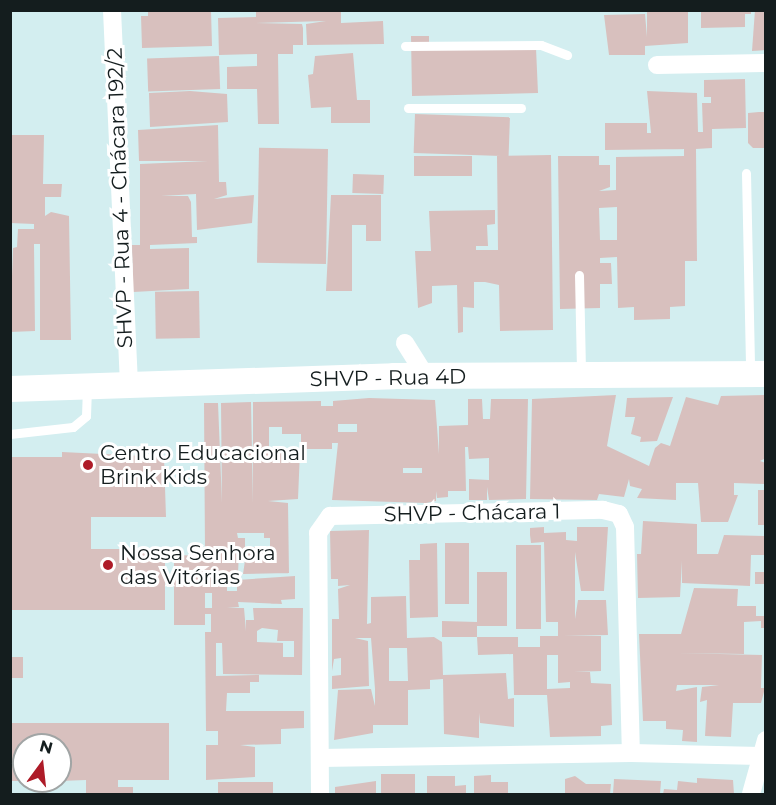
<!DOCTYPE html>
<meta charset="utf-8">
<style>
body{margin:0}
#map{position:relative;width:776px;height:805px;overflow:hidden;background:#d3eef0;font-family:Montserrat,sans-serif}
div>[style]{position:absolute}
.building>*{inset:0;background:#d8c0be;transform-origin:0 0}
.lane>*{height:9px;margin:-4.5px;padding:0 4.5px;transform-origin:4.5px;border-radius:4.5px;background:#fff}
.street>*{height:18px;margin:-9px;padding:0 9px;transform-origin:9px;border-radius:9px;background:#fff}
.secondary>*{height:26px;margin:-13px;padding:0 13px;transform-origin:13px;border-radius:13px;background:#fff}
.dots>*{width:16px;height:16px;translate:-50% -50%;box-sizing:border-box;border:3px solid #fff;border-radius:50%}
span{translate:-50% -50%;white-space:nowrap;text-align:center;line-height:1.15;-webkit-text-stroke:6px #fff;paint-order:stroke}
.street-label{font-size:21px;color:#141d1e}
.poi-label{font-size:21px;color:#141d1e}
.left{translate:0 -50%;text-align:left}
.frame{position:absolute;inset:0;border:12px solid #141d1e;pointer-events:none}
.north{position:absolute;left:12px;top:733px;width:60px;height:60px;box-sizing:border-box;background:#fff;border:2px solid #a1a5a5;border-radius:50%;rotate:15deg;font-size:16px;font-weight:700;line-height:24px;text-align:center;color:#141d1e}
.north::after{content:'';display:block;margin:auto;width:21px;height:27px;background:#ae1b28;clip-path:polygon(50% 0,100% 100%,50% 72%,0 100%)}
</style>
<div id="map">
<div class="building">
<div style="clip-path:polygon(148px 10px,211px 10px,212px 46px,142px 48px,141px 16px,148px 16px)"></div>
<div style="clip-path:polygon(256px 10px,341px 10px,341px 23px,383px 21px,384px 44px,307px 45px,306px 24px,326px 21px,256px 23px,302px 24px,303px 28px,303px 45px,293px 45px,293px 54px,278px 54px,279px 124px,258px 124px,257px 89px,227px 89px,227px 67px,257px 66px,257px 54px,219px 55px,218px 18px,256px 17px)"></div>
<div style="clip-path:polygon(647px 10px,688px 10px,688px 43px,645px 46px,645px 55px,609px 55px,604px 15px,645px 14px,647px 37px)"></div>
<div style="clip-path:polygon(701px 10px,751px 10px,751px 14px,745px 14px,745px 27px,701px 28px)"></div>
<div style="clip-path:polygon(755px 10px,766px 10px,766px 50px,752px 51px)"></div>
<div style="clip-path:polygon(411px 36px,429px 36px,429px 49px,536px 48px,538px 93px,412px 96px)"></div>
<div style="clip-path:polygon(353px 53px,357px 100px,370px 100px,370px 123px,331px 123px,331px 107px,311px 108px,308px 75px,313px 74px,315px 56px)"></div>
<div style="left:219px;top:56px;width:33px;height:72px;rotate:88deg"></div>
<div style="clip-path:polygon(evenodd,745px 79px,746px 128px,712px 129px,712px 148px,696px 149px,697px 261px,685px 261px,685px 306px,670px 307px,670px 319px,634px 320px,634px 307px,618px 308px,617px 257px,600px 258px,600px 263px,611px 263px,612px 284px,600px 284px,600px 308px,560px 309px,558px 156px,599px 156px,599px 165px,610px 165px,610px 187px,599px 191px,616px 190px,616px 157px,684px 156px,684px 149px,605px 150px,605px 123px,647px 123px,647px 133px,651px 133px,647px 91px,697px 93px,698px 132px,703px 132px,702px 103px,711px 103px,711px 97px,704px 97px,704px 80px,745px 79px,617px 207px,617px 240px,600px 240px,599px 208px,617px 207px)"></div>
<div style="clip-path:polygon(190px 91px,227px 94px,228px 122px,150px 127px,149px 93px)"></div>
<div style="clip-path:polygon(759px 112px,766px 112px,766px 148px,753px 148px,748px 143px,748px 113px)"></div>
<div style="left:415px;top:114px;width:95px;height:39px;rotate:2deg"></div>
<div style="clip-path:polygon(218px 125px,219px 182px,226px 182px,227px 195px,214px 199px,254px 195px,252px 223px,197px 230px,196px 194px,161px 196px,188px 196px,191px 202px,192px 237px,197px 237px,197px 243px,150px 245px,150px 249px,189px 248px,189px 289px,133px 292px,132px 245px,140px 245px,140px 164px,208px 161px,139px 161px,138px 130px)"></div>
<div style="clip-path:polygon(10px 135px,44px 135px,43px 184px,62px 184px,61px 197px,45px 197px,45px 216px,51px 212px,69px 216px,71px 340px,40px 340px,40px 244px,34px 244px,35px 331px,10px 332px,13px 248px,17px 247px,18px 229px,34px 229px,34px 224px,10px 223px)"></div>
<div style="left:328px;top:149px;width:115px;height:69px;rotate:91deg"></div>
<div style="clip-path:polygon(551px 155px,553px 330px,500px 331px,499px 285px,485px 282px,474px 282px,474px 308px,463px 307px,463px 332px,458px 333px,457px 285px,432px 286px,432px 303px,418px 308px,415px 251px,431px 251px,429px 211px,495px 210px,495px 224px,487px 225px,488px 246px,476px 246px,476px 250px,498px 250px,497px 156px)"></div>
<div style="left:414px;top:156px;width:58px;height:20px"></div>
<div style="left:353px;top:174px;width:31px;height:19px;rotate:2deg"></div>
<div style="clip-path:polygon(331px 195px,381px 195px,381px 241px,366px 241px,366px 225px,352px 225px,352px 291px,326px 291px)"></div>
<div style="left:199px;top:291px;width:47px;height:44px;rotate:89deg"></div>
<div style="clip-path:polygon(616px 395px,607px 446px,649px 466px,655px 448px,661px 443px,670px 446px,686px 397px,718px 405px,721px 396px,766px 395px,766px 458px,760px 461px,766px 463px,766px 484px,734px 483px,734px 495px,738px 495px,728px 522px,701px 522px,698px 483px,676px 483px,676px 500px,637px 498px,642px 489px,630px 486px,629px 479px,624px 497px,599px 494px,597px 500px,530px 499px,532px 399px)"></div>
<div style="clip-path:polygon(673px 397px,657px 441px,640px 442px,641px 437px,631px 434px,635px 417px,625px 417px,627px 398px)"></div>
<div style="clip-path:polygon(evenodd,369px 398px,435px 400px,439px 454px,439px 426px,468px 425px,468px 399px,482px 399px,483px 419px,490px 419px,491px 399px,528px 399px,526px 499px,489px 500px,487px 487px,487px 500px,469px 500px,469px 479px,489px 480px,489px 458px,469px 459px,468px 447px,465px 447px,466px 491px,448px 491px,448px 497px,437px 498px,436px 491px,436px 501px,426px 503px,332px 500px,338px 443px,332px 443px,332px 449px,301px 449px,301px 434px,282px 434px,282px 427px,269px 427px,269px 451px,300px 451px,298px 499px,268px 501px,288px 503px,289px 573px,243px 574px,247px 547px,270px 547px,270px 538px,264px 538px,264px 533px,237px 533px,238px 538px,245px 538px,245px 550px,239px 551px,238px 574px,227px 574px,227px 591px,237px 591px,237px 580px,295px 576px,295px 599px,281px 600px,282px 604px,238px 602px,239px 607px,227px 608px,244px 608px,246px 631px,246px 620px,254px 620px,253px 608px,303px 608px,302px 675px,223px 674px,222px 643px,216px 643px,216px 676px,259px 675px,259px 682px,250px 682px,250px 693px,227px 693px,226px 711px,304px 711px,304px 728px,281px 729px,281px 744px,240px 745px,255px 747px,255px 777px,206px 780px,206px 745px,218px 745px,218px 731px,206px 731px,205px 632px,211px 632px,211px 614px,205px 614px,205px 625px,174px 625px,174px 555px,210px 556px,205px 553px,204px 403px,218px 403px,222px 503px,221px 403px,251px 402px,253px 503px,253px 402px,321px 401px,321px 406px,333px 406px,333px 401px,369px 398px,338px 424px,357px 424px,357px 432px,338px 432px,338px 424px,369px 398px,403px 468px,422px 468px,422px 473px,403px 473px,403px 468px,369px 398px,205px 593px,212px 593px,212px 608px,205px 608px,205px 593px,369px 398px,262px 628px,278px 630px,277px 641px,294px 641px,294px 657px,283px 657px,283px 643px,257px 642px,257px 631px,262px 628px)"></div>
<div style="clip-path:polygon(62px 452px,164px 457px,166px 517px,91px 517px,91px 549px,165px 549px,165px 610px,12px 610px,11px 457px,62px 457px)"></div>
<div style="left:758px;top:490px;width:8px;height:35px"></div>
<div style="clip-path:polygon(643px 521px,697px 524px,697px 554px,718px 554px,724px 535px,766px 536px,766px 555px,751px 555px,750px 586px,682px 583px,682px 561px,680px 597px,638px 598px,637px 554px,641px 554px)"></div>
<div style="clip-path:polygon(evenodd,544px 527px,544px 533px,566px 532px,566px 540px,577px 541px,577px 527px,608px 527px,604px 591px,581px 591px,575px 552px,575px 619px,578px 600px,606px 600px,608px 635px,564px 636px,601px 636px,601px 671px,574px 672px,590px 672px,591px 683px,611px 684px,612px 725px,601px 726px,601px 736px,550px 737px,547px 695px,514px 695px,513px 654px,478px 655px,477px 637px,518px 637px,518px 647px,540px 647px,540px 636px,558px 636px,558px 622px,546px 622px,544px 542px,531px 543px,530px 535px,530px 528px,544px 527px,547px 655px,558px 655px,558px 683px,570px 682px,570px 688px,547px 689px,547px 655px)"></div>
<div style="clip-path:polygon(evenodd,369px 530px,367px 624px,371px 623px,371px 597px,406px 596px,407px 638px,434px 637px,442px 642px,443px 675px,506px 673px,508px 699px,514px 698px,514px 727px,480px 723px,479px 713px,479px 738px,444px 734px,443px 679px,430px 680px,430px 689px,408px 690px,408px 725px,373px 725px,373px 733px,334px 740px,338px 690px,371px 689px,375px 706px,375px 689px,371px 638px,355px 638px,368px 641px,369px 686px,332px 689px,332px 676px,341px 675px,341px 658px,334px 659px,332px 671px,332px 619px,339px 619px,338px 589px,350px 585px,338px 586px,338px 579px,331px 579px,330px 531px,369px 530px,389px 648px,407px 648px,408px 681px,389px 681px,389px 648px)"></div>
<div style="clip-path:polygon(437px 543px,438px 617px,410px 618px,409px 560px,420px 560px,420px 544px)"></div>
<div style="left:445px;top:543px;width:24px;height:61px"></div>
<div style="left:516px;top:545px;width:25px;height:84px"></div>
<div style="clip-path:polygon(477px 572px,507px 572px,507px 626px,477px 626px,477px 637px,442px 637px,442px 621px,477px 622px)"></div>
<div style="left:755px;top:572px;width:11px;height:12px"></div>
<div style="clip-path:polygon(694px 588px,738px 589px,737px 606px,756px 606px,756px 616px,766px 616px,766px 628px,761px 628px,761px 621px,744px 622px,744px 654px,678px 653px,762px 655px,761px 688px,765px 688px,761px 703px,733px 703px,731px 737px,705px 736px,707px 700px,700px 702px,702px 687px,719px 685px,677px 685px,676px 691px,697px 687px,697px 742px,682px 741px,683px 730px,666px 729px,666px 721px,643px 721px,639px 634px,681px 634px)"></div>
<div style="left:12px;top:657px;width:11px;height:21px"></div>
<div style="clip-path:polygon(11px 723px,169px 723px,169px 780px,118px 780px,118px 787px,133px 787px,133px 794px,86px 794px,86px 780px,60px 781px,60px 745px,24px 745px,24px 781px,10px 781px)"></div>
<div style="left:381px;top:774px;width:34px;height:20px"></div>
<div style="clip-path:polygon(491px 775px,491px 782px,508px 782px,508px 794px,474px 794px,474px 776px)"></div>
<div style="clip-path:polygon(427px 776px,455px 776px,455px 786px,466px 785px,466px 794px,427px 794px)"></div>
<div style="clip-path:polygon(575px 776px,586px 784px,611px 784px,610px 794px,565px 794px,565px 779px)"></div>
<div style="clip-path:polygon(697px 778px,733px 780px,734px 794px,663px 794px,664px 789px,677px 790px,678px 781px,697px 783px)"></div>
<div style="clip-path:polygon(614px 779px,661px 781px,660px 794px,613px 794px)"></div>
<div style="clip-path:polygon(376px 781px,376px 794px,335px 794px,335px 787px)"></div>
<div style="left:273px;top:782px;width:12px;height:55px;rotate:90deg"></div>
</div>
<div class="lane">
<div style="left:405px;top:46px;width:136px;rotate:-0.4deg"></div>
<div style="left:541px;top:45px;width:28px;rotate:21deg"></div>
<div style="left:408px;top:108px;width:113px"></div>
<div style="left:746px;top:173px;width:199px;rotate:88.8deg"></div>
<div style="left:579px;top:275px;width:97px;rotate:88.8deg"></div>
<div style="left:10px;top:434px;width:63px;rotate:-6.3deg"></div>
<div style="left:73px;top:427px;width:17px;rotate:-40deg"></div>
<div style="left:86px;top:416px;width:26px;rotate:-88deg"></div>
</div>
<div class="street">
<div style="left:112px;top:10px;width:376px;rotate:87.4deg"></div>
<div style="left:657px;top:65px;width:109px;rotate:-1.1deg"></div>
<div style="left:405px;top:343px;width:39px;rotate:58deg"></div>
<div style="left:320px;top:758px;width:311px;rotate:-0.9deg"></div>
<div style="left:631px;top:753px;width:129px;rotate:1.3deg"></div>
<div style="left:320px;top:794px;width:261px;rotate:-90.4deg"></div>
<div style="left:318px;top:533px;width:21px;rotate:-55deg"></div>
<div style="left:330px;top:516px;width:273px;rotate:-1.3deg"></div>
<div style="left:603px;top:510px;width:16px;rotate:14deg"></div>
<div style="left:619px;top:514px;width:14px;rotate:65deg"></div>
<div style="left:625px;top:527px;width:226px;rotate:88.5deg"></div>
<div style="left:751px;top:794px;width:56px;rotate:-74.5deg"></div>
</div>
<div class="secondary">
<div style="left:10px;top:389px;width:384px;rotate:-1.9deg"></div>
<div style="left:394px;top:376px;width:372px;rotate:-0.3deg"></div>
</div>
<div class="dots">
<div style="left:88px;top:465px;background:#ae1b28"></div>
<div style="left:108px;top:565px;background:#ae1b28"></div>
</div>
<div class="street-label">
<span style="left:120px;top:198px;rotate:-92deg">SHVP - Rua 4 - Chácara 192/2</span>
<span style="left:388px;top:378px;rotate:-1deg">SHVP - Rua 4D</span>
<span style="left:472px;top:513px;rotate:-1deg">SHVP - Chácara 1</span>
</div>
<div class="poi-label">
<span class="left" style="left:100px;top:465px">Centro Educacional<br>Brink Kids</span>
<span class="left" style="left:120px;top:565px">Nossa Senhora<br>das Vitórias</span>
</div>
<div class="frame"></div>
<div class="north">N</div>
</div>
